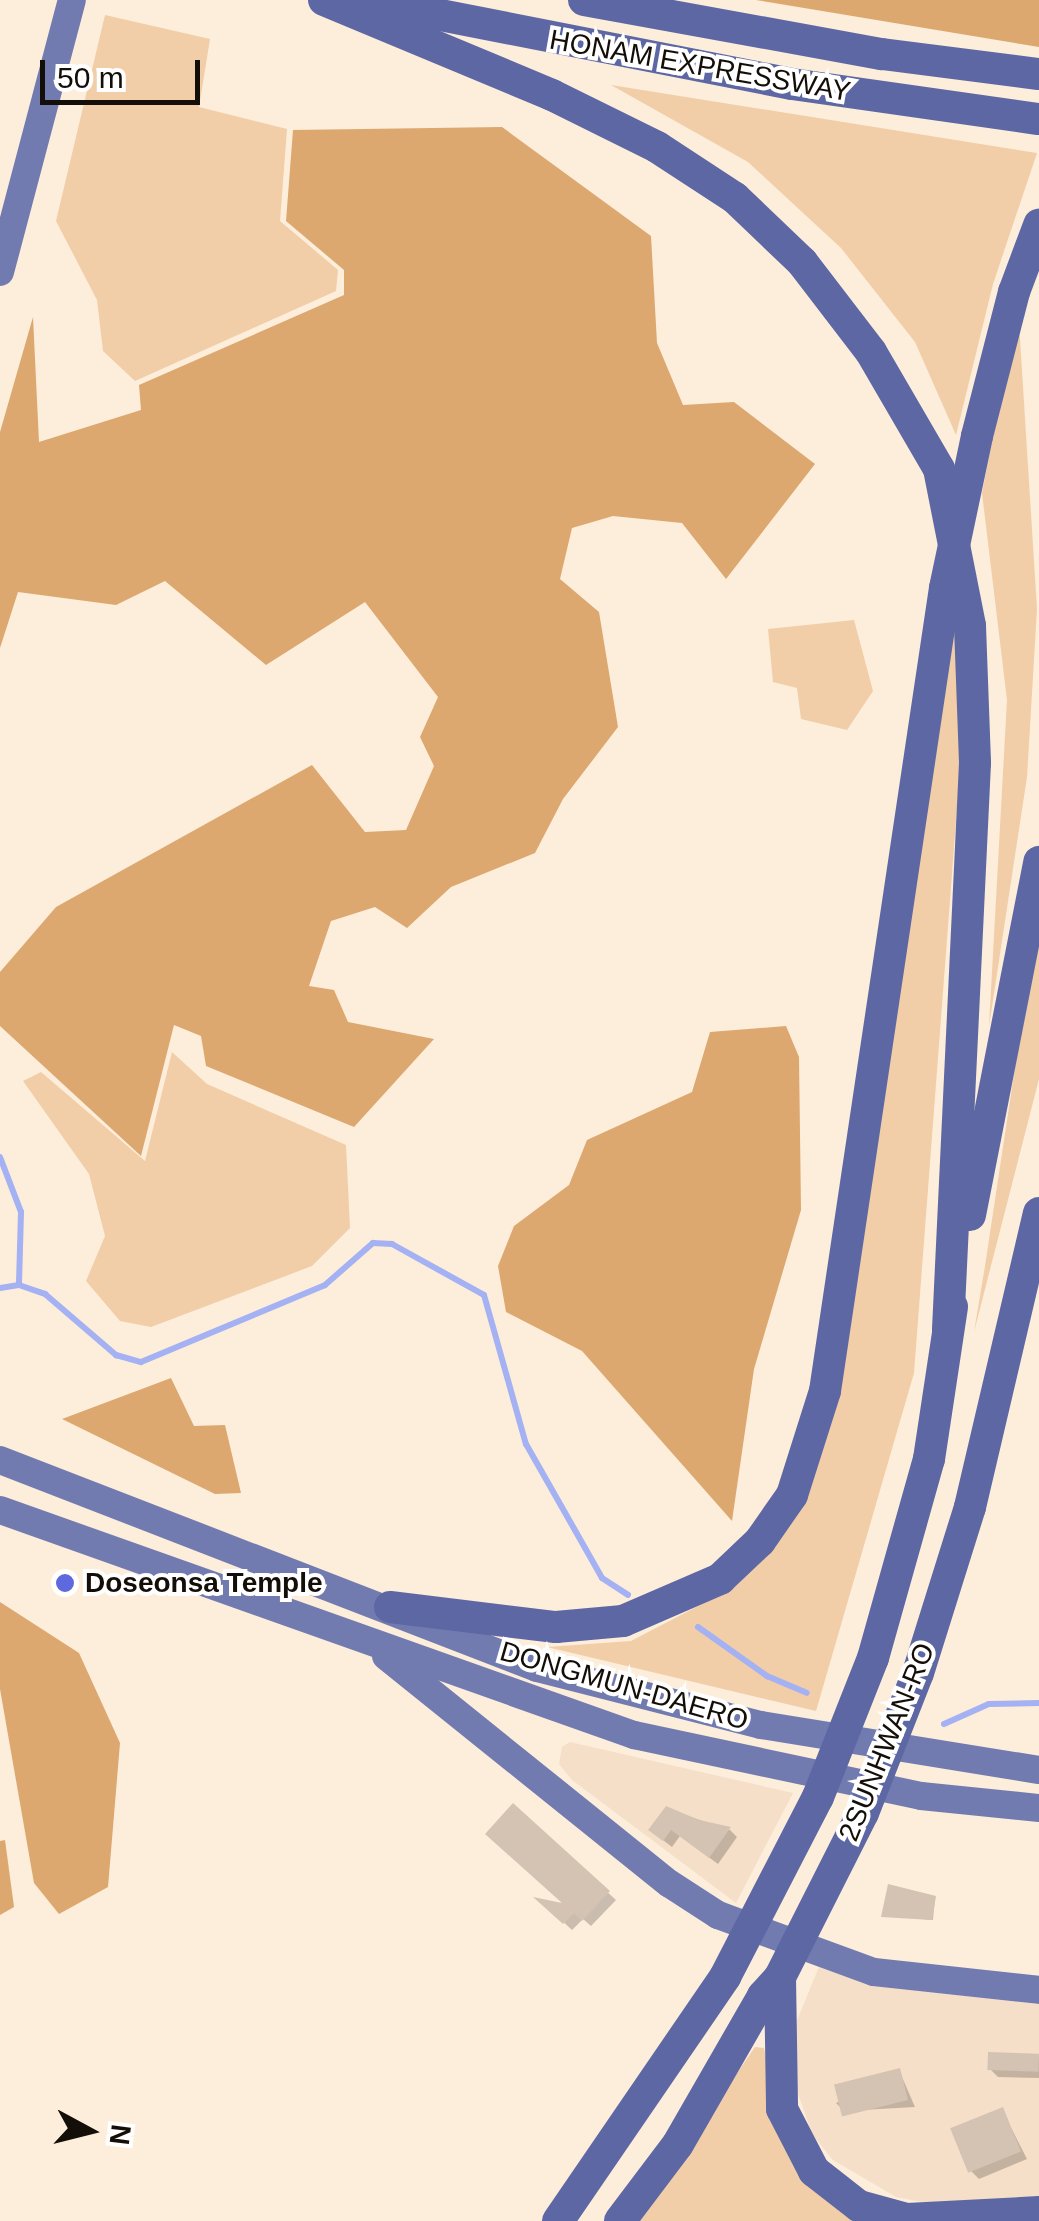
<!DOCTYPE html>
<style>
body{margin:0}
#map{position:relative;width:1039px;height:2221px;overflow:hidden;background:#fdeddb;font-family:Helvetica,sans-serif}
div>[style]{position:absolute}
.built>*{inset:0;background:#f5dfc8}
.green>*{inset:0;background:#f1cea8}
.forest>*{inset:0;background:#dca86f}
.shadow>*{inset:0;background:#0003}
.stream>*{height:6px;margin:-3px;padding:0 3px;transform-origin:3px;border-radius:3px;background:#a4b1f3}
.building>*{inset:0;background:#d4c3b3;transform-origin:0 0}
.major>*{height:28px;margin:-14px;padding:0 14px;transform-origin:14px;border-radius:14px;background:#717bb0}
.highway>*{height:32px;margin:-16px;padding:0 16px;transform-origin:16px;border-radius:16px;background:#5d67a4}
.highway-bridge>*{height:32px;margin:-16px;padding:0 16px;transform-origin:16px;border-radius:16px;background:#5d67a4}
.dots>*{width:28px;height:28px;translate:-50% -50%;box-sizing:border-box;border:5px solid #fff;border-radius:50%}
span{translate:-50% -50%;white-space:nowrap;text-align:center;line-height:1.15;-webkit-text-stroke:8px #fff;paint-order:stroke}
.street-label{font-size:28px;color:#140e09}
.poi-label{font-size:28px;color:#140e09;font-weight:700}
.left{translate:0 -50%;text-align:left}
.north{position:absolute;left:40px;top:2081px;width:100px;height:100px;-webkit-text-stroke:8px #fff;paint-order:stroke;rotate:97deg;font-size:28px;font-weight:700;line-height:40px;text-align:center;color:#140e09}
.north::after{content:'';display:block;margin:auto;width:35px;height:45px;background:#140e09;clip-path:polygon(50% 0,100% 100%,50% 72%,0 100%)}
.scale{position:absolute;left:40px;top:60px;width:160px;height:45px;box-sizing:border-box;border:5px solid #140e09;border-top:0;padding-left:12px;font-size:30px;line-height:35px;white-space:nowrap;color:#140e09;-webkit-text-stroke:8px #fff;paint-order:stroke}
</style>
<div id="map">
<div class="built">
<div style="clip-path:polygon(570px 1742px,793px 1793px,736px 1903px,572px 1780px,559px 1764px,562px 1747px)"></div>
<div style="clip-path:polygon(819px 1967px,869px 1985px,1039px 2004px,1039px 2196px,933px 2204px,896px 2197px,833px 2160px,812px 2134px,792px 2076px,793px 2030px)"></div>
</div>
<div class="green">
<div style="clip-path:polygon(105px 15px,210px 39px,199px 107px,287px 129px,280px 221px,338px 270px,336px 291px,135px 381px,103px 351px,97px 300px,56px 221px)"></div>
<div style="clip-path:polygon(611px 85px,1037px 153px,993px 284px,956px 435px,915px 342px,841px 248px,748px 162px)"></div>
<div style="clip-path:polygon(1018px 307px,1037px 609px,1027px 777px,989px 1026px,1007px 700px,982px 493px)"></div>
<div style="clip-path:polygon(954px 618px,964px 716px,914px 1373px,816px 1711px,547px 1647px,631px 1641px,725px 1592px,794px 1501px)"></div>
<div style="clip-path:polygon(854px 620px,873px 691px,847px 730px,801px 719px,797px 688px,773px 682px,768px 629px)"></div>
<div style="clip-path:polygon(1039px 909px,1039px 1079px,974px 1332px,985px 1266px)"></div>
<div style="clip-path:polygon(172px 1052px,207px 1084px,346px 1145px,350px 1228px,312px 1266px,151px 1327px,120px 1321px,86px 1281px,105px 1236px,89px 1174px,23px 1081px,41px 1072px,145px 1161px)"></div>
<div style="clip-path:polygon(755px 2047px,764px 2048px,781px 2134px,888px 2221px,635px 2221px)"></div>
</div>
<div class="forest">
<div style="clip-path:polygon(756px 0,1039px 0,1039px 47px)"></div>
<div style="clip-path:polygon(502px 127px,651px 236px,657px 343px,683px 405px,734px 402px,815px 464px,726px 579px,682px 523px,613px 516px,572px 528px,560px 579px,599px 612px,618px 727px,563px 799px,535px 853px,451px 887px,407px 928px,375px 907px,331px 921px,309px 986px,334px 990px,348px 1022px,434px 1039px,354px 1127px,206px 1066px,201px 1036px,174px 1025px,141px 1156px,0 1026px,0 972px,56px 907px,312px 765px,365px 832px,406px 830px,434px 766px,420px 737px,438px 697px,365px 602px,266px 665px,165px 581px,116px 605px,18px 592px,0 648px,0 432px,33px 317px,39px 442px,141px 410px,139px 385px,344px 295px,344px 270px,286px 221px,293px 130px)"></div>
<div style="clip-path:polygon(786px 1026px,799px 1057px,801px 1210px,754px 1369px,732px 1521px,582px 1351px,506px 1312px,498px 1266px,514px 1226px,569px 1185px,587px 1140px,692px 1092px,710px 1032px)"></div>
<div style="clip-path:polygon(171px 1378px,194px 1426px,225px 1425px,241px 1493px,215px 1494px,62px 1419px)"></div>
<div style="clip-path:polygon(0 1602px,79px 1653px,120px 1743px,108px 1887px,59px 1914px,34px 1883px,0 1689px)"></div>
<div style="clip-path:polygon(5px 1840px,14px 1907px,0 1915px,0 1841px)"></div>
</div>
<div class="shadow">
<div style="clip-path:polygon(513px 1806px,616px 1900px,591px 1926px,583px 1919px,572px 1930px,541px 1901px,570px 1907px)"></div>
<div style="clip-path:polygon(667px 1809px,730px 1830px,737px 1837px,718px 1864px,680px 1836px,672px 1847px,659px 1837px)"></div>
<div style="clip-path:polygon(935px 1898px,933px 1920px,884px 1916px)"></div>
<div style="clip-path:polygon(1039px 2056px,1039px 2078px,998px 2077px,990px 2069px)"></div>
<div style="clip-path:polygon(899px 2070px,915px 2107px,844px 2111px,836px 2103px)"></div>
<div style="clip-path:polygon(1002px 2110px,1027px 2159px,979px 2179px,971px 2171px)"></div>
</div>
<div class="stream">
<div style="left:0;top:1157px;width:59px;rotate:69.1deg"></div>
<div style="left:21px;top:1212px;width:73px;rotate:91.6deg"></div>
<div style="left:0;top:1288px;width:19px;rotate:-9deg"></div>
<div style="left:19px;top:1285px;width:28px;rotate:19deg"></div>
<div style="left:45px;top:1294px;width:94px;rotate:40.7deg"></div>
<div style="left:116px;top:1355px;width:26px;rotate:16deg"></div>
<div style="left:141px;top:1362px;width:199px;rotate:-22.7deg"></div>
<div style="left:325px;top:1285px;width:64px;rotate:-41.2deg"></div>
<div style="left:373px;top:1243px;width:19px;rotate:3deg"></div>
<div style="left:392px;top:1244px;width:105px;rotate:29deg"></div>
<div style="left:484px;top:1295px;width:155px;rotate:74.3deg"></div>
<div style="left:526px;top:1444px;width:154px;rotate:60.4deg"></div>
<div style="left:602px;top:1578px;width:31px;rotate:33deg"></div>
<div style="left:698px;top:1627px;width:85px;rotate:35.4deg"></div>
<div style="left:767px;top:1676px;width:43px;rotate:23deg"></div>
<div style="left:944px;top:1724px;width:49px;rotate:-24deg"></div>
<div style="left:989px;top:1704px;width:50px;rotate:-1.1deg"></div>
</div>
<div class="building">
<div style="clip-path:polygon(513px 1803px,610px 1891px,582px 1921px,574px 1913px,563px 1924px,533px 1897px,562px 1903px,485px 1834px)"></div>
<div style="clip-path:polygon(666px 1806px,699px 1820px,731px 1827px,709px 1858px,671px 1830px,663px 1841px,648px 1830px)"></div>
<div style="clip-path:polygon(888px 1884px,936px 1896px,932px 1920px,881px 1917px)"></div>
<div style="left:988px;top:2052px;width:51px;height:18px;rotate:2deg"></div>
<div style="left:900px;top:2068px;width:33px;height:68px;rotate:76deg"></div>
<div style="left:1003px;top:2107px;width:48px;height:57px;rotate:68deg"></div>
</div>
<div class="major">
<div style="left:0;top:272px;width:281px;rotate:-75.2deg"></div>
<div style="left:0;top:1460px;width:576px;rotate:21.17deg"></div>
<div style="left:537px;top:1668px;width:231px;rotate:14.3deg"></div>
<div style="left:761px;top:1725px;width:282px;rotate:9.2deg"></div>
<div style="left:0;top:1510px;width:673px;rotate:19.54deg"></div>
<div style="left:634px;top:1735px;width:293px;rotate:12deg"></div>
<div style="left:921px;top:1796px;width:119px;rotate:5.8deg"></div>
<div style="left:386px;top:1656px;width:364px;rotate:38.8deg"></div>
<div style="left:670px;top:1884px;width:57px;rotate:32.9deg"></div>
<div style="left:718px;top:1915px;width:166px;rotate:20.1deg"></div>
<div style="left:874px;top:1972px;width:166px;rotate:6.2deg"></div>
</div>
<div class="highway">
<div style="left:324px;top:0;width:247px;rotate:22.6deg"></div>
<div style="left:552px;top:95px;width:117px;rotate:26.3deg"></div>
<div style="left:657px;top:147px;width:93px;rotate:33.2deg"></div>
<div style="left:735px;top:198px;width:93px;rotate:43.7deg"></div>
<div style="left:802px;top:262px;width:113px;rotate:52.5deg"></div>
<div style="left:871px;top:352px;width:135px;rotate:59.8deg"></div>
<div style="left:939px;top:469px;width:160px;rotate:78.8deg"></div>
<div style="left:970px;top:626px;width:137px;rotate:87.9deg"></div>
<div style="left:975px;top:763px;width:567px;rotate:92.73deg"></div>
<div style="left:364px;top:0;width:436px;rotate:11.1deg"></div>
<div style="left:792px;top:84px;width:249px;rotate:8.1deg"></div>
<div style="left:584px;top:0;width:303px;rotate:10.3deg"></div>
<div style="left:882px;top:54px;width:158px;rotate:7.3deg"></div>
<div style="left:977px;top:436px;width:149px;rotate:-75.6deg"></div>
<div style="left:1014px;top:292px;width:72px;rotate:-69.5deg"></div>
<div style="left:970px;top:1215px;width:360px;rotate:-78.9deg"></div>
<div style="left:390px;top:1607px;width:167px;rotate:6.9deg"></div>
<div style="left:556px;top:1627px;width:67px;rotate:-5.1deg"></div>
<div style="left:623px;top:1621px;width:106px;rotate:-23.4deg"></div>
<div style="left:720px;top:1579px;width:55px;rotate:-43.5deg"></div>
<div style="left:760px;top:1541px;width:56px;rotate:-55.2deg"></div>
<div style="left:792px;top:1495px;width:109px;rotate:-72.4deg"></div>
<div style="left:825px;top:1391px;width:812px;rotate:-81.5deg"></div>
<div style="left:873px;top:1658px;width:207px;rotate:-74.3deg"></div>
<div style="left:929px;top:1459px;width:154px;rotate:-81.4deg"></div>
<div style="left:918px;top:1673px;width:174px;rotate:-72.6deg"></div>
<div style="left:970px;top:1507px;width:302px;rotate:-76.8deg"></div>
<div style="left:780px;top:1977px;width:132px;rotate:89.1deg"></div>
<div style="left:782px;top:2109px;width:70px;rotate:62.7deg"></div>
<div style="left:814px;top:2171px;width:57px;rotate:37.9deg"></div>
<div style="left:859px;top:2206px;width:50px;rotate:15.2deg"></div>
<div style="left:907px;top:2219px;width:132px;rotate:-3deg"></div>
<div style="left:558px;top:2221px;width:296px;rotate:-55.6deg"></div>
<div style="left:620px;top:2221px;width:96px;rotate:-53deg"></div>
<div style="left:678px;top:2144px;width:171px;rotate:-60.1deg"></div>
</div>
<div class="highway-bridge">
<div style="left:945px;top:588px;width:155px;rotate:-78.1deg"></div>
<div style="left:725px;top:1977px;width:203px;rotate:-62.7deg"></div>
<div style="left:818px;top:1797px;width:149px;rotate:-68.4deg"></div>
<div style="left:763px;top:1996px;width:25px;rotate:-48deg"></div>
<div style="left:780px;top:1977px;width:184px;rotate:-63.2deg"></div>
<div style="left:863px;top:1813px;width:150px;rotate:-68.6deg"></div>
</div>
<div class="dots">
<div style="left:65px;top:1583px;background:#5e68df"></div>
</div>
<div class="street-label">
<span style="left:700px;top:66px;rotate:10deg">HONAM EXPRESSWAY</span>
<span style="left:624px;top:1686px;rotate:16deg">DONGMUN-DAERO</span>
<span style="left:887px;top:1742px;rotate:-68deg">2SUNHWAN-RO</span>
</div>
<div class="poi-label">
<span class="left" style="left:85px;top:1583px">Doseonsa Temple</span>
</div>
<div class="north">N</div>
<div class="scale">50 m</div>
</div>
